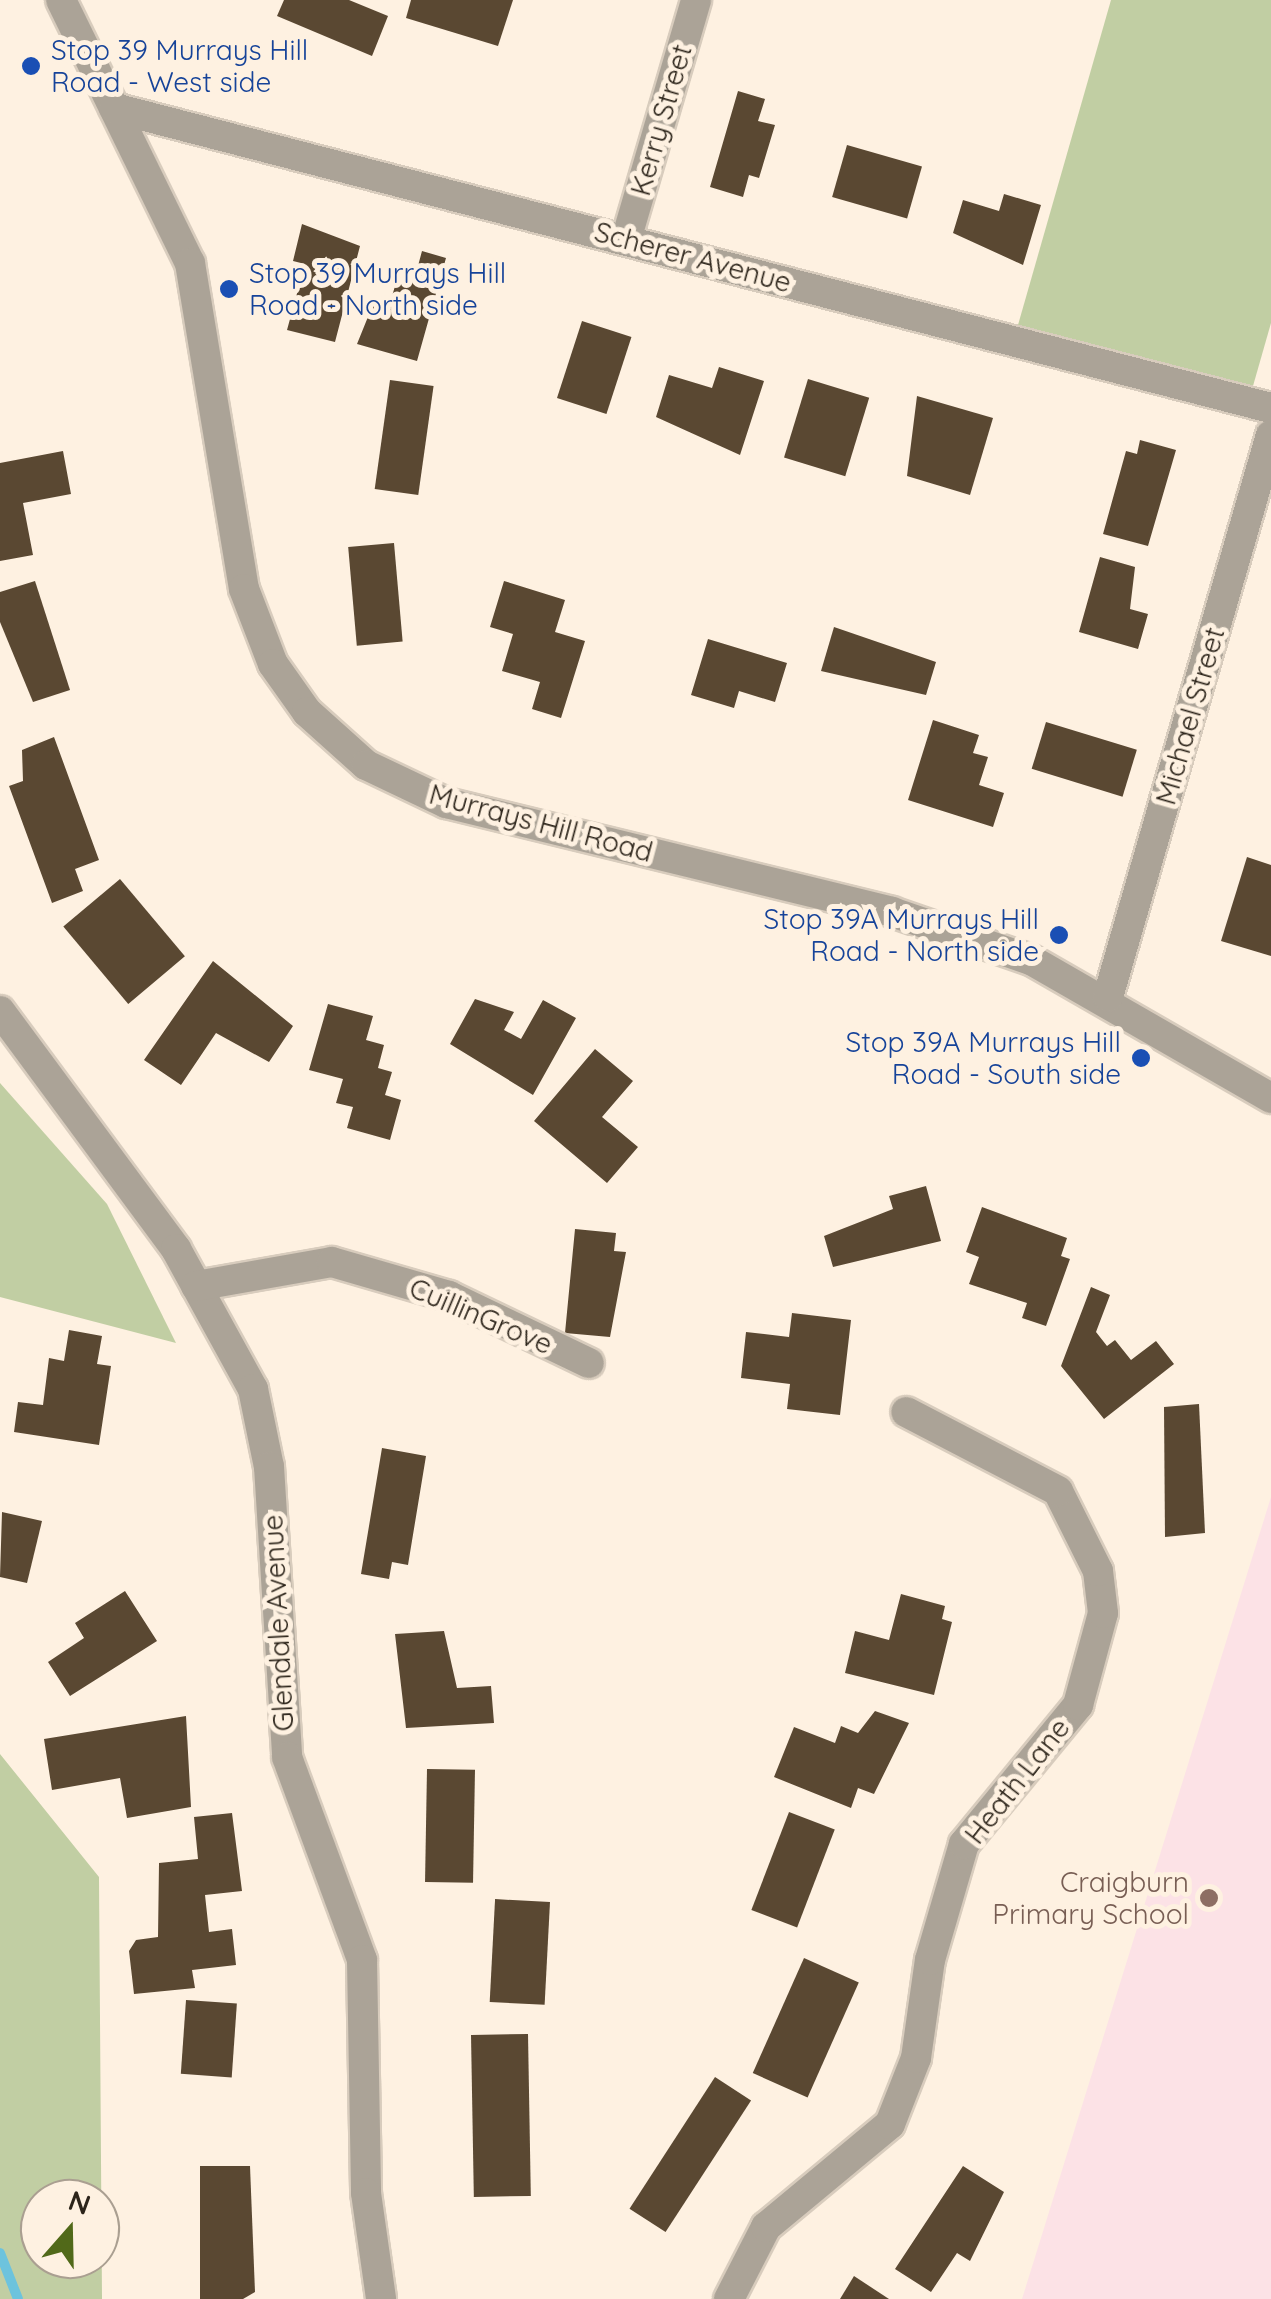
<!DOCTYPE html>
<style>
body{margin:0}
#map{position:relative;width:1271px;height:2299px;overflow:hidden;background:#fef1e1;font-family:Quicksand,sans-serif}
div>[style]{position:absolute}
.education>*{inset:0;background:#fce2e6}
.green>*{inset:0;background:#c1cea3}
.stream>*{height:10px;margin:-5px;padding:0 5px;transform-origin:5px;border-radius:5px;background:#6dc3dd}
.building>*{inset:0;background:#5a4832;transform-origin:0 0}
.roads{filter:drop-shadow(2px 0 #d8ccbd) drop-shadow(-2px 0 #d8ccbd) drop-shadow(0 2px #d8ccbd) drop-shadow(0 -2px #d8ccbd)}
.minor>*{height:30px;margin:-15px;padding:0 15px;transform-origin:15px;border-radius:15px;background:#aba397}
.dots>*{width:28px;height:28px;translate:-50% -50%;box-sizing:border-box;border:5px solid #fef1e1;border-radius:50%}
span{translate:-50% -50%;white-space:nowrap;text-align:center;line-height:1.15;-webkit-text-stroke:10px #fef1e1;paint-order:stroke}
.transit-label{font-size:28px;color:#164399}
.left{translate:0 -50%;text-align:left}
.right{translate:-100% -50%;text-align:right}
.street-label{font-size:28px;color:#2c241a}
.education-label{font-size:28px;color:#785e54}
.north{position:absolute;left:20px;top:2179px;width:100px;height:100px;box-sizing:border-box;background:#fef1e1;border:2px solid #aa9f91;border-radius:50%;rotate:20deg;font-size:28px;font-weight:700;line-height:40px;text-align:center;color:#2c241a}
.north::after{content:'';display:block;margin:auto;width:35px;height:45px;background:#516919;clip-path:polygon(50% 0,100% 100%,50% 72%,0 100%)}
</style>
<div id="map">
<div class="education">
<div style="clip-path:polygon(1271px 1497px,1271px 2299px,1022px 2299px)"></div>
</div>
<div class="green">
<div style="clip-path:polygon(1111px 0,1271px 0,1271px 323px,1253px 386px,1018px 325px)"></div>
<div style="clip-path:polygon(0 1083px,107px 1204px,176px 1343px,0 1297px)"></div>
<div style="clip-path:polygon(evenodd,0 1754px,99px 1877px,102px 2299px,0 2299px,0 1754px,40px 2199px,100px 2199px,100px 2259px,40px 2259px,40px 2199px)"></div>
</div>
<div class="stream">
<div style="left:0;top:2253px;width:49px;rotate:68.6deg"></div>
</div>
<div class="building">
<div style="clip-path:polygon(284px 0,349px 0,388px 16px,372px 56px,277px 16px)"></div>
<div style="clip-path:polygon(411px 0,513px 0,498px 46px,406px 18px)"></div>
<div style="clip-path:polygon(738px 91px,765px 99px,758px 121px,775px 125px,759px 178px,749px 175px,743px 197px,710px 187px)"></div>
<div style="left:847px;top:145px;width:78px;height:54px;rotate:16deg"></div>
<div style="clip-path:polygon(1004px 194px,1041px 205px,1023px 265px,953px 233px,963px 200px,999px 211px)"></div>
<div style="clip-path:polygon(302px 224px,360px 246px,335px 342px,287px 330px,305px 264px,293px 261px)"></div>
<div style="clip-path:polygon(422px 251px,446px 258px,417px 361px,357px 344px,374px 302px,389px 306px,399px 273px,415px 277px)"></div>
<div style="left:582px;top:321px;width:52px;height:81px;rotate:18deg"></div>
<div style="clip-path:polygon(719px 367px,764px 381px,740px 455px,656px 417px,669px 375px,712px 388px)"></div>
<div style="left:808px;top:379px;width:64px;height:82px;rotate:17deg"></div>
<div style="left:390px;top:380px;width:44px;height:110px;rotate:8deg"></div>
<div style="clip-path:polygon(917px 396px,993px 418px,970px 495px,907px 476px)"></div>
<div style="clip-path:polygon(1140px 440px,1176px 450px,1148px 546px,1103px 534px,1126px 451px,1137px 454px)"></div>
<div style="clip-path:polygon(63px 451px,71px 494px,23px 503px,33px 555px,0 561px,0 463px)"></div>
<div style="left:394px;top:543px;width:99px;height:46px;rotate:85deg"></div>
<div style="clip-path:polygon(1100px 557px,1135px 567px,1130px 609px,1148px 614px,1138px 649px,1079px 632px)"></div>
<div style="clip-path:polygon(35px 581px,70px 690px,33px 702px,0 622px,0 592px)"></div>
<div style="clip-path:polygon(504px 581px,565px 600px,555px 632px,585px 641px,561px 718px,532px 709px,540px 682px,502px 671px,513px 634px,490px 627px)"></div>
<div style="clip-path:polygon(834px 627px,936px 662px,926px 695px,821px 671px)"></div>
<div style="clip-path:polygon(708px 639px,787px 663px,775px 702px,739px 691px,734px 708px,691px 695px)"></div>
<div style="clip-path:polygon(933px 720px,979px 735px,973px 753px,988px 757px,979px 785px,1004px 793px,993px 827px,908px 800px)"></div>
<div style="left:1046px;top:722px;width:95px;height:49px;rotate:17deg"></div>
<div style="clip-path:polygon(54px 737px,99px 860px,75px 869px,83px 891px,52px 903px,9px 786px,23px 781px,22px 750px)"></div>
<div style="clip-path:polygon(1247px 857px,1271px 865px,1271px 956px,1221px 941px)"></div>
<div style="left:120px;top:879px;width:101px;height:74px;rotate:50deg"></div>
<div style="clip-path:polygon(213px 961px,293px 1026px,269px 1062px,216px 1033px,181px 1085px,144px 1060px)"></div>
<div style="clip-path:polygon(475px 999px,514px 1012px,504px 1030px,521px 1039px,543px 1000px,576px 1018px,533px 1095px,450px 1044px)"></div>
<div style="clip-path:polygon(328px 1004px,373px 1016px,366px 1040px,384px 1045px,378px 1068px,392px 1072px,385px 1095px,401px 1100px,390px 1140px,347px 1128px,353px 1107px,336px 1103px,343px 1079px,309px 1070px)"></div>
<div style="clip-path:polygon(595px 1049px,633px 1081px,602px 1117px,638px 1147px,607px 1183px,534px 1121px)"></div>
<div style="clip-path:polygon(926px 1186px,941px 1241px,833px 1267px,824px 1236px,893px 1209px,889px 1196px)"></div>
<div style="clip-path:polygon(982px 1207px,1067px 1238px,1061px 1256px,1070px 1259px,1046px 1326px,1022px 1318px,1027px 1303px,969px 1284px,979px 1257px,966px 1252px)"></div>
<div style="clip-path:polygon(575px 1229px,616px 1233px,614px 1251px,626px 1252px,610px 1337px,565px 1333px)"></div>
<div style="clip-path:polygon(1091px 1287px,1110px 1295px,1096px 1332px,1107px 1346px,1115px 1340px,1131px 1360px,1156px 1341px,1174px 1364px,1104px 1419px,1061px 1366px)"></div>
<div style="clip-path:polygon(792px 1313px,851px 1320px,840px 1415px,787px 1409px,790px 1384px,741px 1378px,746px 1332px,789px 1337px)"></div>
<div style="clip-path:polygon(69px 1330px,102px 1336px,97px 1364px,111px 1366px,99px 1445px,14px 1432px,18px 1402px,43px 1405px,49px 1358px,64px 1361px)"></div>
<div style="clip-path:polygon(1199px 1404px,1205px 1533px,1165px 1537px,1164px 1407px)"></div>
<div style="clip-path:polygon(382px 1448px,426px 1456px,408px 1565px,392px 1562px,389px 1579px,361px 1574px)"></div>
<div style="clip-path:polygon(2px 1512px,42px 1521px,27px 1583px,0 1577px)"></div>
<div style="clip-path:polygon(125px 1591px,157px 1641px,70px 1696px,48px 1662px,84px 1638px,75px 1623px)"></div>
<div style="clip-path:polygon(901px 1594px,945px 1606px,942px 1619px,952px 1622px,934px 1695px,845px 1673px,855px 1631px,889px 1640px)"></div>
<div style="clip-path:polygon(444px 1631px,457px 1688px,491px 1686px,494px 1723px,406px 1728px,395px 1634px)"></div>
<div style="clip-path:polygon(875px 1711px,909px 1723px,874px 1794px,858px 1788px,851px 1808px,774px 1777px,794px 1727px,835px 1743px,841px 1726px,858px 1733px)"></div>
<div style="clip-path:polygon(186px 1716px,191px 1807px,127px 1818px,120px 1778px,52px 1790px,44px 1739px)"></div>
<div style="left:427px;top:1769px;width:48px;height:113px;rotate:1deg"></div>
<div style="left:789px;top:1812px;width:49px;height:105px;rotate:21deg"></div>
<div style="clip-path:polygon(232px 1813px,242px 1891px,205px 1895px,209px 1932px,232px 1929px,236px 1965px,192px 1970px,195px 1988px,134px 1994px,129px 1951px,136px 1940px,158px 1937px,159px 1863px,198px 1859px,194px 1817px)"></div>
<div style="left:550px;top:1902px;width:103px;height:55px;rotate:93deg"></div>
<div style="left:804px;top:1958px;width:60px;height:126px;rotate:24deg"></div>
<div style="left:186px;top:2000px;width:51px;height:74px;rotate:4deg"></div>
<div style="left:528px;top:2034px;width:162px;height:57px;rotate:89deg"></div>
<div style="left:715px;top:2077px;width:43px;height:157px;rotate:33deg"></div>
<div style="clip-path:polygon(200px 2166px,250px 2166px,255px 2292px,243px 2299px,200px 2299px)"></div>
<div style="clip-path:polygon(963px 2166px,1004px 2192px,970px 2261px,957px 2253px,931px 2292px,895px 2269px)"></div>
<div style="clip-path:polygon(854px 2276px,889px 2299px,840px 2299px)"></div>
</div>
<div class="roads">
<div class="minor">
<div style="left:61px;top:0;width:293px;rotate:63.9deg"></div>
<div style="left:190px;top:263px;width:330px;rotate:80.6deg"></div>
<div style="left:244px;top:589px;width:80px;rotate:68.9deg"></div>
<div style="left:273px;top:664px;width:59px;rotate:54.7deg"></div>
<div style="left:307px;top:712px;width:79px;rotate:41.9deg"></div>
<div style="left:366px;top:765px;width:89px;rotate:25.4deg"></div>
<div style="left:446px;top:803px;width:459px;rotate:13.7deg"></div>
<div style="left:892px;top:912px;width:147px;rotate:19.1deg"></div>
<div style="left:1031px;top:960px;width:277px;rotate:29.9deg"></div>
<div style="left:114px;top:108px;width:1195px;rotate:14.54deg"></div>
<div style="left:626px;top:240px;width:250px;rotate:-73.7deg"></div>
<div style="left:1108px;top:997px;width:585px;rotate:-73.83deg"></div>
<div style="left:0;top:1011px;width:296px;rotate:53.5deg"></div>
<div style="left:176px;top:1249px;width:160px;rotate:61.2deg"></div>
<div style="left:253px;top:1389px;width:80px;rotate:78.4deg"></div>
<div style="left:269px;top:1467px;width:291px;rotate:86.4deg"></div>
<div style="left:287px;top:1757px;width:216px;rotate:69.7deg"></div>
<div style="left:362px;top:1960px;width:233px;rotate:89deg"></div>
<div style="left:366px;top:2193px;width:107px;rotate:81.9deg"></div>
<div style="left:196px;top:1286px;width:138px;rotate:-10deg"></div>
<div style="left:332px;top:1262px;width:122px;rotate:16.2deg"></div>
<div style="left:449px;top:1296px;width:155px;rotate:25.6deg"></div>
<div style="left:729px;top:2299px;width:81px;rotate:-62.8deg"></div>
<div style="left:766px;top:2227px;width:161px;rotate:-39.7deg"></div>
<div style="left:890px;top:2124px;width:71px;rotate:-68.5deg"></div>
<div style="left:916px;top:2058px;width:99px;rotate:-81.9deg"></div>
<div style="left:930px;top:1960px;width:121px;rotate:-73.7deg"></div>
<div style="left:964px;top:1844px;width:180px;rotate:-50.6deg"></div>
<div style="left:1078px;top:1705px;width:95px;rotate:-74.8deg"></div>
<div style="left:1103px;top:1613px;width:42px;rotate:-96.8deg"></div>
<div style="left:1098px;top:1571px;width:89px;rotate:-116.6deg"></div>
<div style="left:1058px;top:1491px;width:171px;rotate:-152.5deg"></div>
</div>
</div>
<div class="dots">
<div style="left:31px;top:66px;background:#1a4fb4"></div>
<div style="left:229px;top:289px;background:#1a4fb4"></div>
<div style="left:1059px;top:935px;background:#1a4fb4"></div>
<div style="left:1141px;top:1058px;background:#1a4fb4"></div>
<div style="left:1209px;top:1898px;background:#8d6e63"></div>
</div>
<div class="transit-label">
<span class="left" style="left:51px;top:66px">Stop 39 Murrays Hill<br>Road - West side</span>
<span class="left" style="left:249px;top:289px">Stop 39 Murrays Hill<br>Road - North side</span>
<span class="right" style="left:1039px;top:935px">Stop 39A Murrays Hill<br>Road - North side</span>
<span class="right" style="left:1121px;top:1058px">Stop 39A Murrays Hill<br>Road - South side</span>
</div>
<div class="street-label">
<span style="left:661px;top:120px;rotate:-74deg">Kerry Street</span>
<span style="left:693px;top:257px;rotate:15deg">Scherer Avenue</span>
<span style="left:1190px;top:716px;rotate:-74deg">Michael Street</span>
<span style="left:541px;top:823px;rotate:15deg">Murrays Hill Road</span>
<span style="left:481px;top:1316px;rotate:23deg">CuillinGrove</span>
<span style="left:278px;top:1623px;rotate:-93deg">Glendale Avenue</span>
<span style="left:1017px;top:1781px;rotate:-52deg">Heath Lane</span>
</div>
<div class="education-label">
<span class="right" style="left:1189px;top:1898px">Craigburn<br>Primary School</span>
</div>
<div class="north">N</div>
</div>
